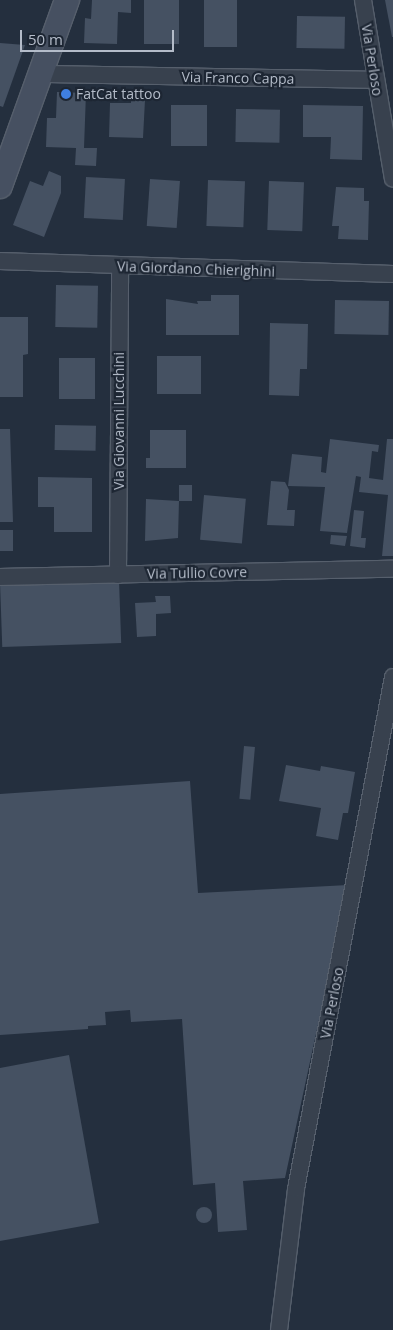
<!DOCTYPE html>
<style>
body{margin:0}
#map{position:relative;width:393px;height:1330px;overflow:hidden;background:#242f3e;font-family:"Open Sans",sans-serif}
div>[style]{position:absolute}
.building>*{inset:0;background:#455162;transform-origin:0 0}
.round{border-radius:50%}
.roads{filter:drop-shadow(1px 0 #565f6c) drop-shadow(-1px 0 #565f6c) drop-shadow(0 1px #565f6c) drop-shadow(0 -1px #565f6c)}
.street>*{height:16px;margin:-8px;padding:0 8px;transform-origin:8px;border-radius:8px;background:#38414e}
.secondary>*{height:24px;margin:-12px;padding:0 12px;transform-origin:12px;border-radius:12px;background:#465061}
.dots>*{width:14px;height:14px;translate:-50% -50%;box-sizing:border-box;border:2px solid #1d2633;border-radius:50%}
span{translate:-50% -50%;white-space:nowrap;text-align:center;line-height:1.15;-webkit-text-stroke:4.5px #1d2633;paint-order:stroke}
.street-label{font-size:14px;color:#b4bcc9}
.poi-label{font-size:14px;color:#b4bcc9}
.left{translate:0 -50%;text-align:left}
.scale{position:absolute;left:20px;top:30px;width:154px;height:22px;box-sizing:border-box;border:2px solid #b4bcc9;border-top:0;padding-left:6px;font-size:15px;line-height:18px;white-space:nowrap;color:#b4bcc9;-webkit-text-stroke:4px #1d2633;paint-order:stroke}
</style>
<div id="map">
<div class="building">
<div style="clip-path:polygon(92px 0,131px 0,131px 13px,118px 12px,117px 44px,84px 43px,85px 18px,91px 19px)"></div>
<div style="left:144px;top:0;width:35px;height:44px"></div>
<div style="left:204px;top:0;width:33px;height:47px"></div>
<div style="clip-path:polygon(385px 0,393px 0,393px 37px,392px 37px)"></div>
<div style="left:297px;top:16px;width:48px;height:32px;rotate:1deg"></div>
<div style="clip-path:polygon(0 43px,25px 45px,3px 107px,0 106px)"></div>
<div style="clip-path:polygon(57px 92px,86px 93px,84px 148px,97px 148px,96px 166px,75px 165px,76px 148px,46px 147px,47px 118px,56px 118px)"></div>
<div style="clip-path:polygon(131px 99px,145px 100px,143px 138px,109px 137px,110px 103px,131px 103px)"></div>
<div style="left:171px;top:105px;width:36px;height:41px"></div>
<div style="clip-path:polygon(303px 105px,363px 106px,362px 160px,330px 159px,331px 137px,303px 137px)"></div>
<div style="left:236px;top:109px;width:44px;height:33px;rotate:1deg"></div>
<div style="clip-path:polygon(49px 171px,61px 176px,61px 193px,44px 237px,13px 225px,30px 181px,43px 186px)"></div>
<div style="left:86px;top:177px;width:39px;height:41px;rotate:3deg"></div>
<div style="left:150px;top:179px;width:30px;height:47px;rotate:4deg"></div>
<div style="left:208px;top:180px;width:37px;height:46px;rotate:2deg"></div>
<div style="left:269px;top:181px;width:35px;height:49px;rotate:2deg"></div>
<div style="clip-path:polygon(336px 187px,364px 188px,364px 201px,369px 201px,368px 240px,338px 239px,339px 226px,332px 226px)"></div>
<div style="left:56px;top:285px;width:42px;height:42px;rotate:1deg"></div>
<div style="clip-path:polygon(211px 295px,239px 295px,239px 335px,166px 335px,166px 299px,198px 304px,197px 301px,211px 301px)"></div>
<div style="left:335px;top:300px;width:54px;height:34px;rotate:1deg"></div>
<div style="clip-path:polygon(0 317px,28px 317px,28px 354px,23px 355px,23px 397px,0 397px)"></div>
<div style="clip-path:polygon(270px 323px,308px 324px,307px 369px,300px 369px,299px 396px,269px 395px)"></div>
<div style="left:157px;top:356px;width:44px;height:38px"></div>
<div style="left:59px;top:358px;width:36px;height:41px"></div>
<div style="left:55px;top:425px;width:41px;height:25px;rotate:1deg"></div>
<div style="clip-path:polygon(0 429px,10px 429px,13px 522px,0 522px)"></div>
<div style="clip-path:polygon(150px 430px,186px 430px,186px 468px,146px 468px,146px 458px,150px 458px)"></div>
<div style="clip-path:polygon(330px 439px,379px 445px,378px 452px,372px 451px,369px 478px,383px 480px,387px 439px,393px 439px,393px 556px,382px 556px,388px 495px,359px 492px,361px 477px,356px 476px,347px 533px,320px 531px,325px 487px,288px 486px,292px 454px,322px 457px,321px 472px,326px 473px)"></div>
<div style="clip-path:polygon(38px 477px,92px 478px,92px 532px,54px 532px,54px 507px,38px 507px)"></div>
<div style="clip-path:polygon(271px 481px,285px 482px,289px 490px,287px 510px,295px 510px,294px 526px,267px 525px)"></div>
<div style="clip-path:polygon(179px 485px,192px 485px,192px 501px,179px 501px,178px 538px,145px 541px,146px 499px,179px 501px)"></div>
<div style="left:204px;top:495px;width:42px;height:45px;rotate:5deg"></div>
<div style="clip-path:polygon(354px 510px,364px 511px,361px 538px,366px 538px,365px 548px,350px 546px)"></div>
<div style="left:0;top:530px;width:13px;height:21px"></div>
<div style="clip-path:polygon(331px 535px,347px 536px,345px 546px,330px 544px)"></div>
<div style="left:119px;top:580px;width:63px;height:119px;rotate:88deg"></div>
<div style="clip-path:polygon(155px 596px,170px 596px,171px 613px,156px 614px,156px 636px,137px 637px,135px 603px,156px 602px)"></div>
<div style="left:244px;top:746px;width:11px;height:53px;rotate:5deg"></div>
<div style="clip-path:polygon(286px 765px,320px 771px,321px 766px,355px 772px,348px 813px,343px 813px,338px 840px,316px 836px,321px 808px,279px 801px)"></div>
<div style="clip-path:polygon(190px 781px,198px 893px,348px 885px,285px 1178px,243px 1181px,247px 1230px,218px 1232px,215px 1183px,193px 1185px,182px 1019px,131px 1022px,130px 1010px,105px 1012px,106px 1025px,88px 1026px,88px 1029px,0 1035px,0 794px)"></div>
<div style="clip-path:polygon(69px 1055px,99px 1223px,0 1241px,0 1068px)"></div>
<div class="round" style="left:196px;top:1207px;width:16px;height:16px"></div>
</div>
<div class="roads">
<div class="street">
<div style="left:363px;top:0;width:181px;rotate:80.5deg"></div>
<div style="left:41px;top:74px;width:334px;rotate:1deg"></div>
<div style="left:0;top:261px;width:393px;rotate:1.9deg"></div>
<div style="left:118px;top:575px;width:308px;rotate:-89.6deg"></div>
<div style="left:0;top:577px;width:393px;rotate:-1.2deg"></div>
<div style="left:279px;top:1330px;width:142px;rotate:-83.1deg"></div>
<div style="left:296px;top:1189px;width:521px;rotate:-79.27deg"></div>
</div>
<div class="secondary">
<div style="left:0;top:186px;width:198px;rotate:-70.2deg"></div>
</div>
</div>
<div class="dots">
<div style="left:66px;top:94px;background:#3f7fe0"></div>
</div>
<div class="street-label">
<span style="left:372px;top:60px;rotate:81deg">Via Perloso</span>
<span style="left:238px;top:78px;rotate:1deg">Via Franco Cappa</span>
<span style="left:196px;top:269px;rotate:2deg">Via Giordano Chierighini</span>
<span style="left:119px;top:421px;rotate:-90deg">Via Giovanni Lucchini</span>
<span style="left:197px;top:573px;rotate:-1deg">Via Tullio Covre</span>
<span style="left:332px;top:1003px;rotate:-79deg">Via Perloso</span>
</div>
<div class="poi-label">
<span class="left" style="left:76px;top:94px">FatCat tattoo</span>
</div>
<div class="scale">50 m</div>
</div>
